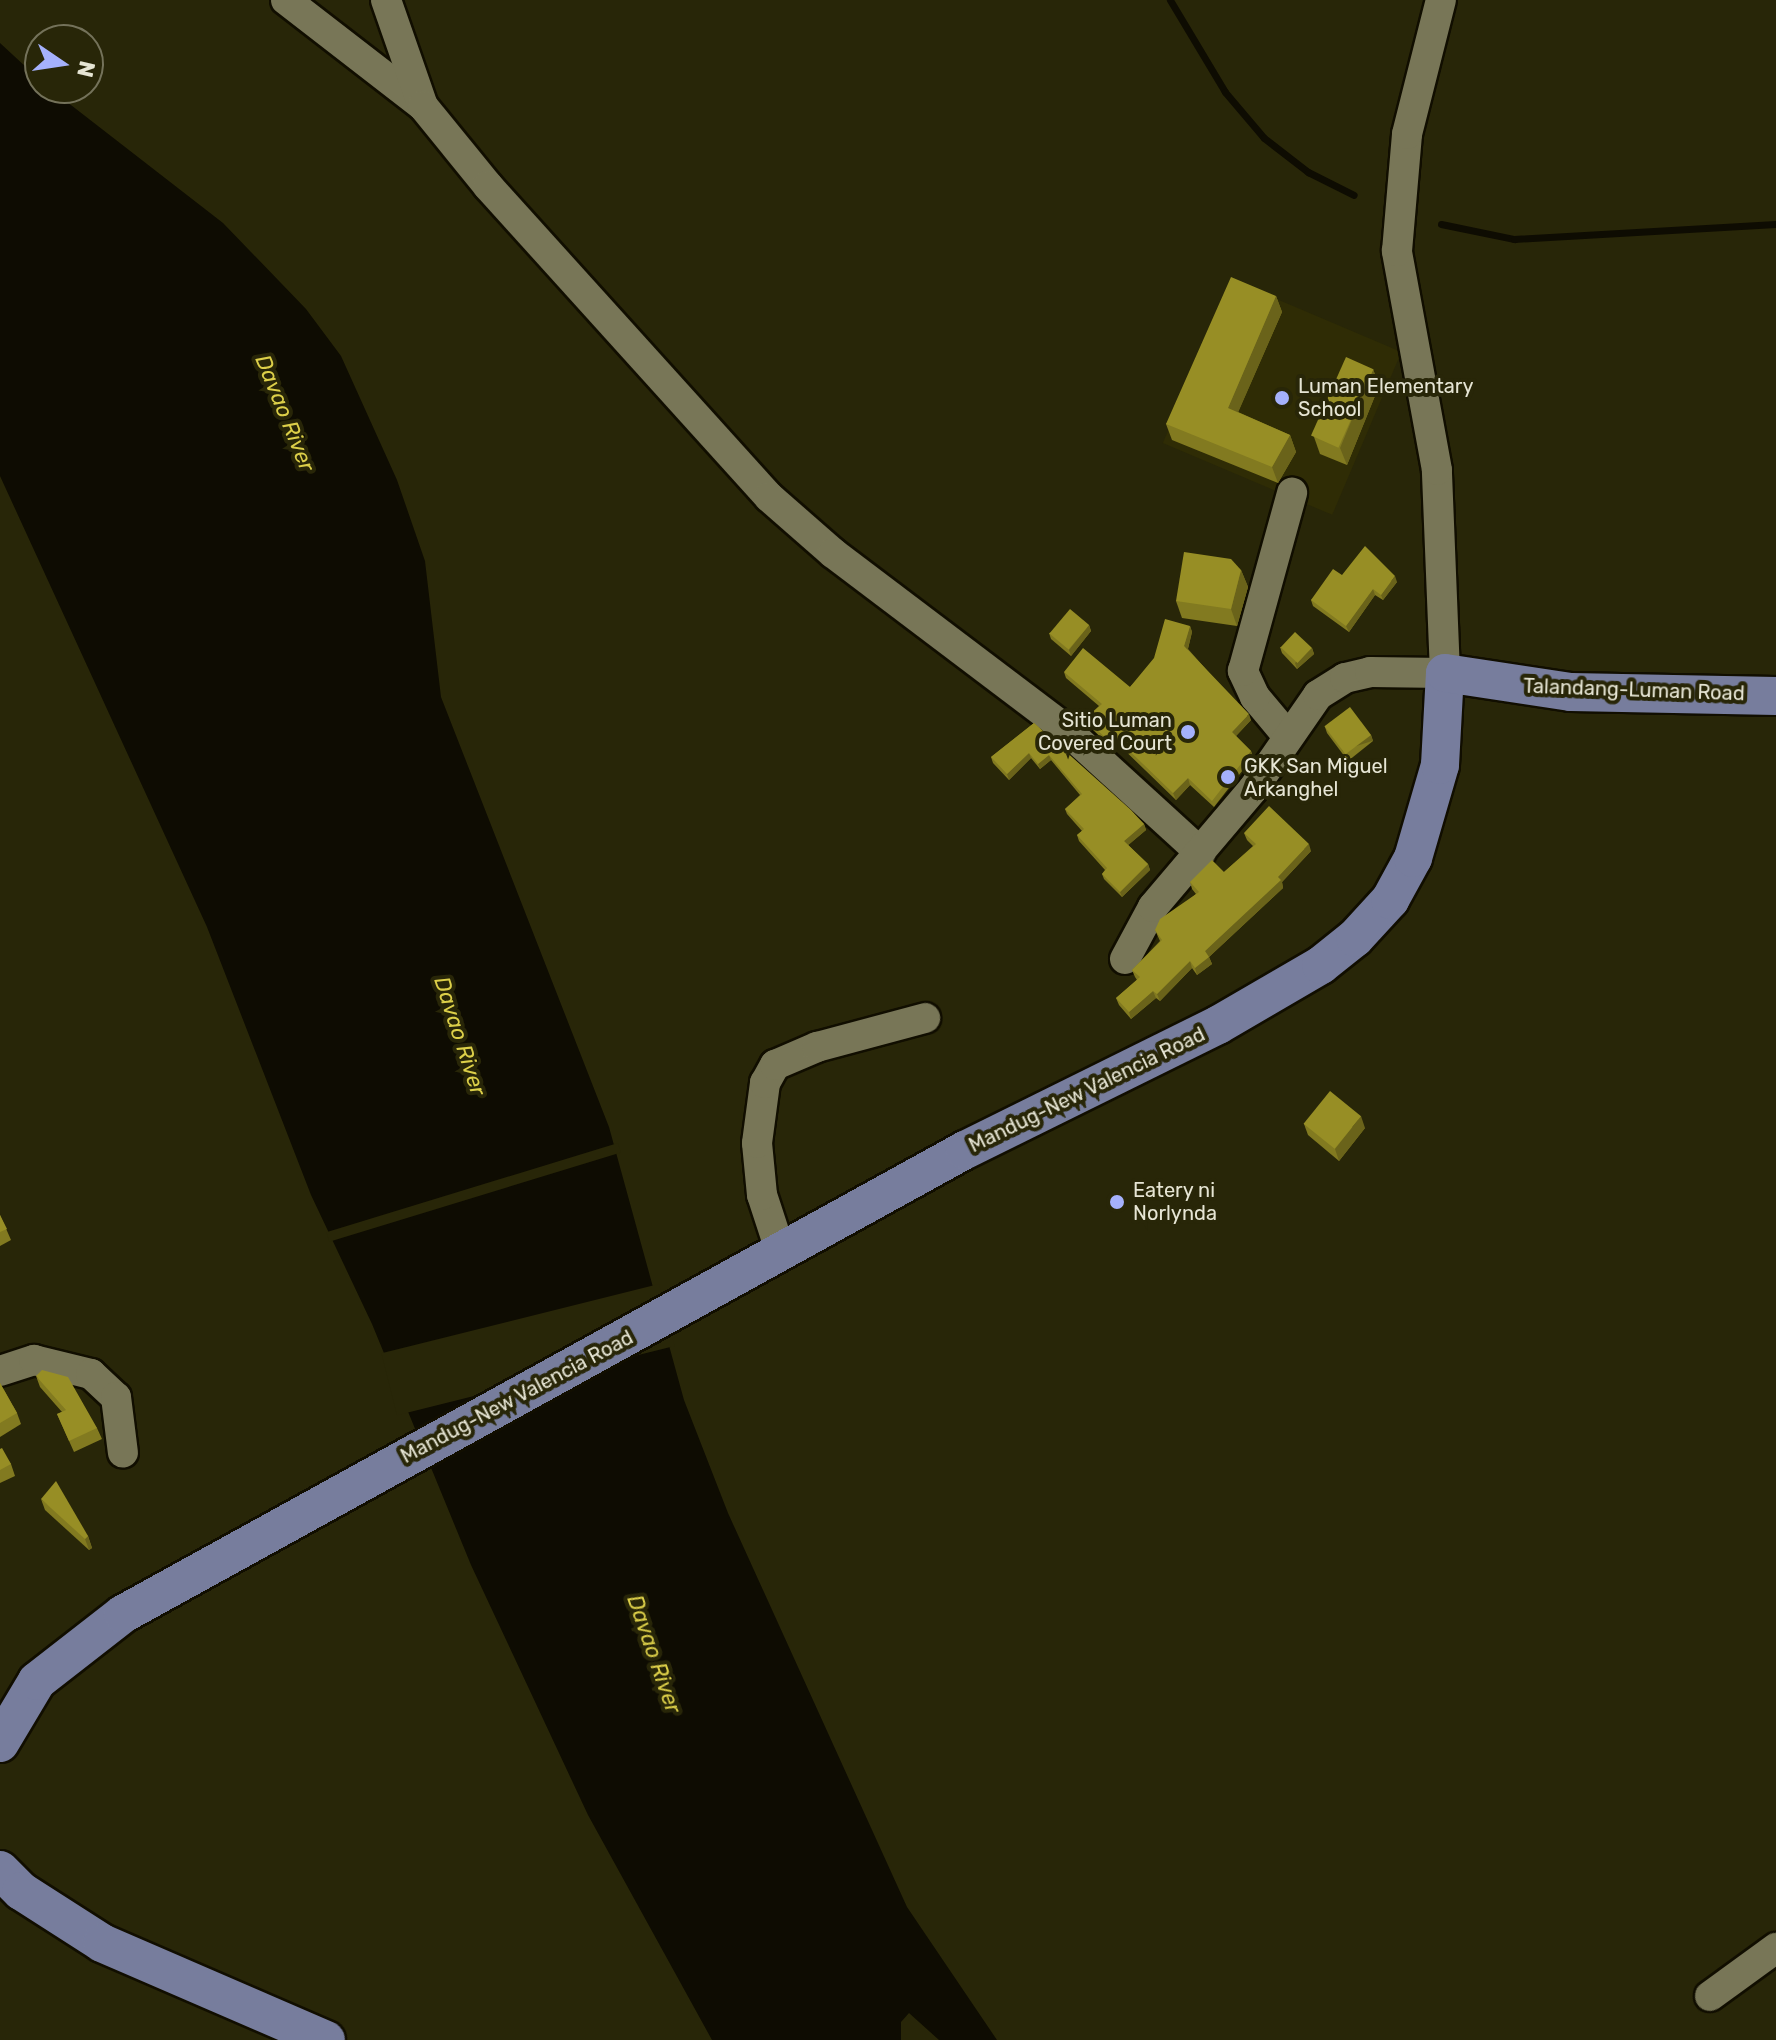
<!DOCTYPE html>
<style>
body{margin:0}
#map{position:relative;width:1776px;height:2040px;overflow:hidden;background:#282608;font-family:Rubik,sans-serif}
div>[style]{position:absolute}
.built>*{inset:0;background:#2f2c05;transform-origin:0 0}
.water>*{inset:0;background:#0e0c02}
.pier>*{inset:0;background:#282608;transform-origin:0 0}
.stream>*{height:7px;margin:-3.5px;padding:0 3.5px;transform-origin:3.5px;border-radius:3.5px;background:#0e0c02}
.roads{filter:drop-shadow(2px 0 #110e00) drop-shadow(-2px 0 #110e00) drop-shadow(0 2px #110e00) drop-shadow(0 -2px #110e00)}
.minor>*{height:30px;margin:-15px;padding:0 15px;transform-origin:15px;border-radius:15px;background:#787657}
.major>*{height:38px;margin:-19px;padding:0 19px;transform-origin:19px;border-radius:19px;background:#777d9d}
.wall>*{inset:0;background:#827a20}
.shaded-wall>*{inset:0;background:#6a631a;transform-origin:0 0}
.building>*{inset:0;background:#978e25;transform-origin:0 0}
.dots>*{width:22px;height:22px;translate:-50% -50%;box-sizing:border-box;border:4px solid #282608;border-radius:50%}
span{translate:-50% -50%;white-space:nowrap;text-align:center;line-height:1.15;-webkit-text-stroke:8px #282608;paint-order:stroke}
.poi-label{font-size:20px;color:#e6e5d4}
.left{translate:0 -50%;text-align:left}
.right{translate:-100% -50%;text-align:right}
.street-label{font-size:20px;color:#e6e5d4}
.water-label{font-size:22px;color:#dccf49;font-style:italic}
.north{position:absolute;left:24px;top:24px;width:80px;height:80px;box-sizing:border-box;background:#282608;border:2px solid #74725a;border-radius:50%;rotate:103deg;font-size:22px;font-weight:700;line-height:32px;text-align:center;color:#e6e5d4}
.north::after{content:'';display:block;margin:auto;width:28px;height:36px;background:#a5b1fc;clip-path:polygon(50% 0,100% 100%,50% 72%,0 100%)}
</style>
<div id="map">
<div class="built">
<div style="left:1232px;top:280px;width:184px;height:177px;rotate:23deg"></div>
</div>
<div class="water">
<div style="clip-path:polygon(0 43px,40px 80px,40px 88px,49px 88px,223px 223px,306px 309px,341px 356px,397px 480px,425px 561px,441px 697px,609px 1127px,684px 1400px,728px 1513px,907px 1907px,997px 2040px,939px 2040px,909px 2013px,901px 2022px,901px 2040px,712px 2040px,588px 1815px,471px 1565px,372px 1324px,311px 1195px,207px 927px,0 476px)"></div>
</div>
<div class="pier">
<div style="left:618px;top:1143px;width:10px;height:305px;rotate:73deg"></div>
<div style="left:659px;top:1284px;width:64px;height:286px;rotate:76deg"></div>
</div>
<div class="stream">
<div style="left:1170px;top:0;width:107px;rotate:59.1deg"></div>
<div style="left:1225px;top:92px;width:60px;rotate:49.7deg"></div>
<div style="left:1264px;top:138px;width:56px;rotate:37.7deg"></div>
<div style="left:1308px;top:172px;width:51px;rotate:26.6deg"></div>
<div style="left:1441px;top:224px;width:75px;rotate:11.6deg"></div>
<div style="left:1514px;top:239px;width:262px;rotate:-3.3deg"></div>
</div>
<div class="roads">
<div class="minor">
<div style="left:286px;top:0;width:173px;rotate:37.7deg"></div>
<div style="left:386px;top:0;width:112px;rotate:70.8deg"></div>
<div style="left:423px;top:106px;width:103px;rotate:50.9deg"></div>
<div style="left:488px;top:186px;width:419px;rotate:47.9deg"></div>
<div style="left:769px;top:497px;width:85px;rotate:41.2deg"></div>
<div style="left:833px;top:553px;width:290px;rotate:37.1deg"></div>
<div style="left:1064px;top:728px;width:185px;rotate:42.4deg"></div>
<div style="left:1286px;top:734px;width:48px;rotate:-130deg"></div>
<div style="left:1255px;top:697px;width:29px;rotate:-115deg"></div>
<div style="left:1243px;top:671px;width:185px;rotate:-74.6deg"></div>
<div style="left:1125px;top:959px;width:59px;rotate:-61.7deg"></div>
<div style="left:1153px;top:907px;width:155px;rotate:-49.7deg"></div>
<div style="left:1253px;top:789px;width:114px;rotate:-55.3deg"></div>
<div style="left:1318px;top:695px;width:32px;rotate:-32deg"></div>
<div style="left:1345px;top:678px;width:26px;rotate:-13deg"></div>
<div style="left:1370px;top:672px;width:75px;rotate:0.8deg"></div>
<div style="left:1445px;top:673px;width:203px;rotate:-92.3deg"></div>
<div style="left:1437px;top:470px;width:223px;rotate:-100.4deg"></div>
<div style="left:1397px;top:251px;width:117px;rotate:-85.1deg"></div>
<div style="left:1407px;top:134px;width:138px;rotate:-75.8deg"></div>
<div style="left:781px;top:1253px;width:61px;rotate:-108.1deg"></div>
<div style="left:762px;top:1195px;width:52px;rotate:-95.5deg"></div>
<div style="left:757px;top:1143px;width:61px;rotate:-82.4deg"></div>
<div style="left:765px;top:1083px;width:21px;rotate:-61deg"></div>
<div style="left:775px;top:1065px;width:46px;rotate:-23.2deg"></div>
<div style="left:817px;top:1047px;width:112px;rotate:-15deg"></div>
<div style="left:0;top:1371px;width:36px;rotate:-18deg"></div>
<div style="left:34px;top:1360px;width:59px;rotate:13.8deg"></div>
<div style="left:91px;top:1374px;width:34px;rotate:43deg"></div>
<div style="left:116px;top:1397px;width:56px;rotate:82.9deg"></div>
<div style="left:1710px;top:1996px;width:82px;rotate:-36deg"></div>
</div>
<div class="major">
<div style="left:0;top:1743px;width:72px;rotate:-59.2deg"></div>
<div style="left:37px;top:1681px;width:109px;rotate:-37.9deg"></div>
<div style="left:123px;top:1614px;width:961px;rotate:-28.86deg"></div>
<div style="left:965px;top:1150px;width:282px;rotate:-26.3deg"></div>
<div style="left:1218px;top:1025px;width:119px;rotate:-30.2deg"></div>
<div style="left:1321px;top:965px;width:43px;rotate:-38.5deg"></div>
<div style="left:1355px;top:938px;width:52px;rotate:-47.4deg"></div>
<div style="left:1390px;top:900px;width:48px;rotate:-61.3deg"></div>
<div style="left:1413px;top:858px;width:97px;rotate:-73.8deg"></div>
<div style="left:1440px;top:765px;width:92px;rotate:-86.9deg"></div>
<div style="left:1445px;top:673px;width:127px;rotate:8.6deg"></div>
<div style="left:1571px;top:692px;width:205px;rotate:1.1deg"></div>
<div style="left:0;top:1870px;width:30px;rotate:45deg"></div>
<div style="left:21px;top:1891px;width:96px;rotate:32.7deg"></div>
<div style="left:102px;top:1943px;width:244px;rotate:23.4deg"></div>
</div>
</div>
<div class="wall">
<div style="clip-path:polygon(1276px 296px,1282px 312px,1238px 412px,1290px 435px,1296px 452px,1278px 483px,1172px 440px,1166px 424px)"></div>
<div style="clip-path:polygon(1373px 369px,1379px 386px,1347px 465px,1320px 454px,1314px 437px)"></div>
<div style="clip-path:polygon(1241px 570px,1248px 587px,1237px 626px,1182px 618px,1176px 601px)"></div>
<div style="clip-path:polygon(1342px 575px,1397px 582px,1383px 600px,1375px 595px,1349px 632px,1313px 606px,1311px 600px)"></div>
<div style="clip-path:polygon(1089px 625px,1091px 631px,1071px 656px,1051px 639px,1049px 633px)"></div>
<div style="clip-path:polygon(1190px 626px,1192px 632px,1188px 649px,1251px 720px,1236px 736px,1251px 751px,1253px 757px,1214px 807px,1190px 785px,1176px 800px,1114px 740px,1109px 745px,1088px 725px,1085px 719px,1099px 706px,1066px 678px,1064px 672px,1130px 687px)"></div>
<div style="clip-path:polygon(1280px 647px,1312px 648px,1314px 654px,1297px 669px,1282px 653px)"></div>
<div style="clip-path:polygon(1034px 723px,1144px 824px,1146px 830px,1128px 845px,1148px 864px,1150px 870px,1122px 897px,1104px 879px,1102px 874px,1105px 870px,1079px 841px,1077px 835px,1082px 831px,1067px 814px,1065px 809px,1080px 795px,1051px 760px,1040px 769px,1031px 758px,1009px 780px,993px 763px,991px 757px)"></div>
<div style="clip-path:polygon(1325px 727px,1371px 735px,1373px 741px,1348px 761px,1327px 733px)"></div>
<div style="clip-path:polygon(1244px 833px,1311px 851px,1282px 882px,1283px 888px,1209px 957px,1212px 964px,1197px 975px,1192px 968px,1160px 1001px,1156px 998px,1131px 1019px,1119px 1005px,1116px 998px,1137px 980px,1135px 977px,1132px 970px,1160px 941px,1155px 930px,1196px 894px,1192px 889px,1190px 882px,1224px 872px,1253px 846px,1247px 840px)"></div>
<div style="clip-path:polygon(1304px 1124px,1365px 1128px,1339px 1161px,1308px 1135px)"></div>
<div style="clip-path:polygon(0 1215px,11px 1240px,0 1246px)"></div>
<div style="clip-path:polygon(36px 1376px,97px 1428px,102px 1439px,74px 1452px,57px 1414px,62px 1412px,40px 1387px)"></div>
<div style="clip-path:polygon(0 1383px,17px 1413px,21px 1424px,0 1437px)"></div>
<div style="clip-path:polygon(0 1449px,11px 1464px,15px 1476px,0 1483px)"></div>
<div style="clip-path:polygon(41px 1499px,88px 1536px,92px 1548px,89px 1550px,45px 1510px)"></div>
</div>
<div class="shaded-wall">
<div style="clip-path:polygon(1276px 296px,1282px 312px,1233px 424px,1228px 408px)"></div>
<div style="clip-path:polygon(1373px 369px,1379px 386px,1347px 465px,1340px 448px)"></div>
<div style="clip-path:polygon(1290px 435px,1296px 452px,1278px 483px,1272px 467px)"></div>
<div style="clip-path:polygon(1241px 570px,1248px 587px,1237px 626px,1231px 609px)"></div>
<div style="clip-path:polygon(1395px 576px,1397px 582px,1383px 600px,1381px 595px)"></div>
<div style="clip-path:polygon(1373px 589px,1375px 595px,1349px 632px,1346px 626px)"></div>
<div style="clip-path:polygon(1089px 625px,1091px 631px,1071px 656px,1069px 650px)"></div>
<div style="clip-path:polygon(1190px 626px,1192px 632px,1187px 652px,1184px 646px)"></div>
<div style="clip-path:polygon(1312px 648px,1314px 654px,1297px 669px,1295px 663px)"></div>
<div style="clip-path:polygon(1249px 714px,1251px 720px,1234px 738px,1232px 732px)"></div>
<div style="clip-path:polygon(1112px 734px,1114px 740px,1109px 745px,1107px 739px)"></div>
<div style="left:1371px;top:735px;width:6px;height:32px;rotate:72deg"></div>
<div style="left:1251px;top:751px;width:6px;height:63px;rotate:72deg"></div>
<div style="clip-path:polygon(1029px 753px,1031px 758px,1009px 780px,1007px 774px)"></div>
<div style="clip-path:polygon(1049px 755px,1051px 760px,1040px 769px,1038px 764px)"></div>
<div style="clip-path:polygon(1188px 778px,1190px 785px,1176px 800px,1173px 793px)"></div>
<div style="clip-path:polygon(1144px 824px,1146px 830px,1126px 847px,1124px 841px)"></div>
<div style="clip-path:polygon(1309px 844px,1311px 851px,1282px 882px,1283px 888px,1209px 957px,1212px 964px,1197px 975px,1195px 968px,1205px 951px)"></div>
<div style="clip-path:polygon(1148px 864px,1150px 870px,1122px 897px,1120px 892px)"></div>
<div style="clip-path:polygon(1190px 961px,1192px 968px,1160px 1001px,1157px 994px)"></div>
<div style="clip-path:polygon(1153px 991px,1156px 998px,1131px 1019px,1129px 1012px)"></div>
<div style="clip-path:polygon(1361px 1116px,1365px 1128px,1339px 1161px,1335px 1149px)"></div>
<div style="clip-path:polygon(88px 1536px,92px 1548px,89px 1550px,85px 1539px)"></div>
</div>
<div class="building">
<div style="clip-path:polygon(1231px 277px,1276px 296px,1228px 408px,1290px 435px,1272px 467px,1166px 424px)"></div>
<div style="left:1346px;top:357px;width:30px;height:86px;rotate:24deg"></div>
<div style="clip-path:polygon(1365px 546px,1395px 576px,1381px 595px,1373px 589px,1346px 626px,1311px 600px,1333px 569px,1342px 575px)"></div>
<div style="clip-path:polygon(1184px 552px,1231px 559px,1241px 570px,1231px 609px,1176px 601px)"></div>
<div style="left:1070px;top:609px;width:25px;height:32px;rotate:40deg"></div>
<div style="clip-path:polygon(1165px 619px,1190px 626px,1184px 646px,1249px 714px,1232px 732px,1251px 751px,1212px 801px,1188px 778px,1173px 793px,1112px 734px,1107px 739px,1085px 719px,1102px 704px,1064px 672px,1083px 648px,1130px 687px,1154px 658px)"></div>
<div style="left:1295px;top:632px;width:23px;height:21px;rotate:43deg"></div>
<div style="left:1350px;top:707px;width:35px;height:32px;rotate:53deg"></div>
<div style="clip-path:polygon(1034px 723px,1131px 810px,1144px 824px,1124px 841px,1148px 864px,1120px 892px,1102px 874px,1107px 868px,1077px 835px,1084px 829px,1065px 809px,1082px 794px,1049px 755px,1038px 764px,1029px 753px,1007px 774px,991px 757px)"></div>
<div style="clip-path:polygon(1269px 806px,1309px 844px,1278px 877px,1281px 880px,1205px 951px,1209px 957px,1195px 968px,1190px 961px,1157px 994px,1153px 991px,1129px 1012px,1116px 998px,1140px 977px,1132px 970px,1162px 940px,1155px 930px,1160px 919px,1199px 892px,1190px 882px,1212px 860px,1224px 872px,1256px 844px,1244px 833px)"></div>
<div style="left:1330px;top:1091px;width:40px;height:42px;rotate:39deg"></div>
<div style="clip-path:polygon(0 1215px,7px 1229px,0 1232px)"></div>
<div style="clip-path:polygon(42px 1370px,68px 1377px,97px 1428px,69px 1441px,57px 1414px,66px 1410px,36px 1376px)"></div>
<div style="clip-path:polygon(0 1383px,17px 1413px,0 1423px)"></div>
<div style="clip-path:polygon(2px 1448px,11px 1464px,0 1470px,0 1449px)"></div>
<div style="clip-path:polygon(56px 1481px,88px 1536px,85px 1539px,41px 1499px)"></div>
</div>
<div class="dots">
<div style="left:1282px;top:398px;background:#a5b1fc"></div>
<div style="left:1188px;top:732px;background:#a5b1fc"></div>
<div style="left:1228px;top:777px;background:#a5b1fc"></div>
<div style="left:1117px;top:1202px;background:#a5b1fc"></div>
</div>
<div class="poi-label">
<span class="left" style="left:1298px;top:398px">Luman Elementary<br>School</span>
<span class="right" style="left:1172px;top:732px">Sitio Luman<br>Covered Court</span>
<span class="left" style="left:1244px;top:778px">GKK San Miguel<br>Arkanghel</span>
<span class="left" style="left:1133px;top:1202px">Eatery ni<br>Norlynda</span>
</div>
<div class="street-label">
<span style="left:1634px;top:690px;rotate:2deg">Talandang-Luman Road</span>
<span style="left:1087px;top:1090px;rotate:-26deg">Mandug-New Valencia Road</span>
<span style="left:517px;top:1397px;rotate:-28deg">Mandug-New Valencia Road</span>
</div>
<div class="water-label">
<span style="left:285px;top:413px;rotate:68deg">Davao River</span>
<span style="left:460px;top:1036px;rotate:72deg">Davao River</span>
<span style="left:654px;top:1654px;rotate:71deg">Davao River</span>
</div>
<div class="north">N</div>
</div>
